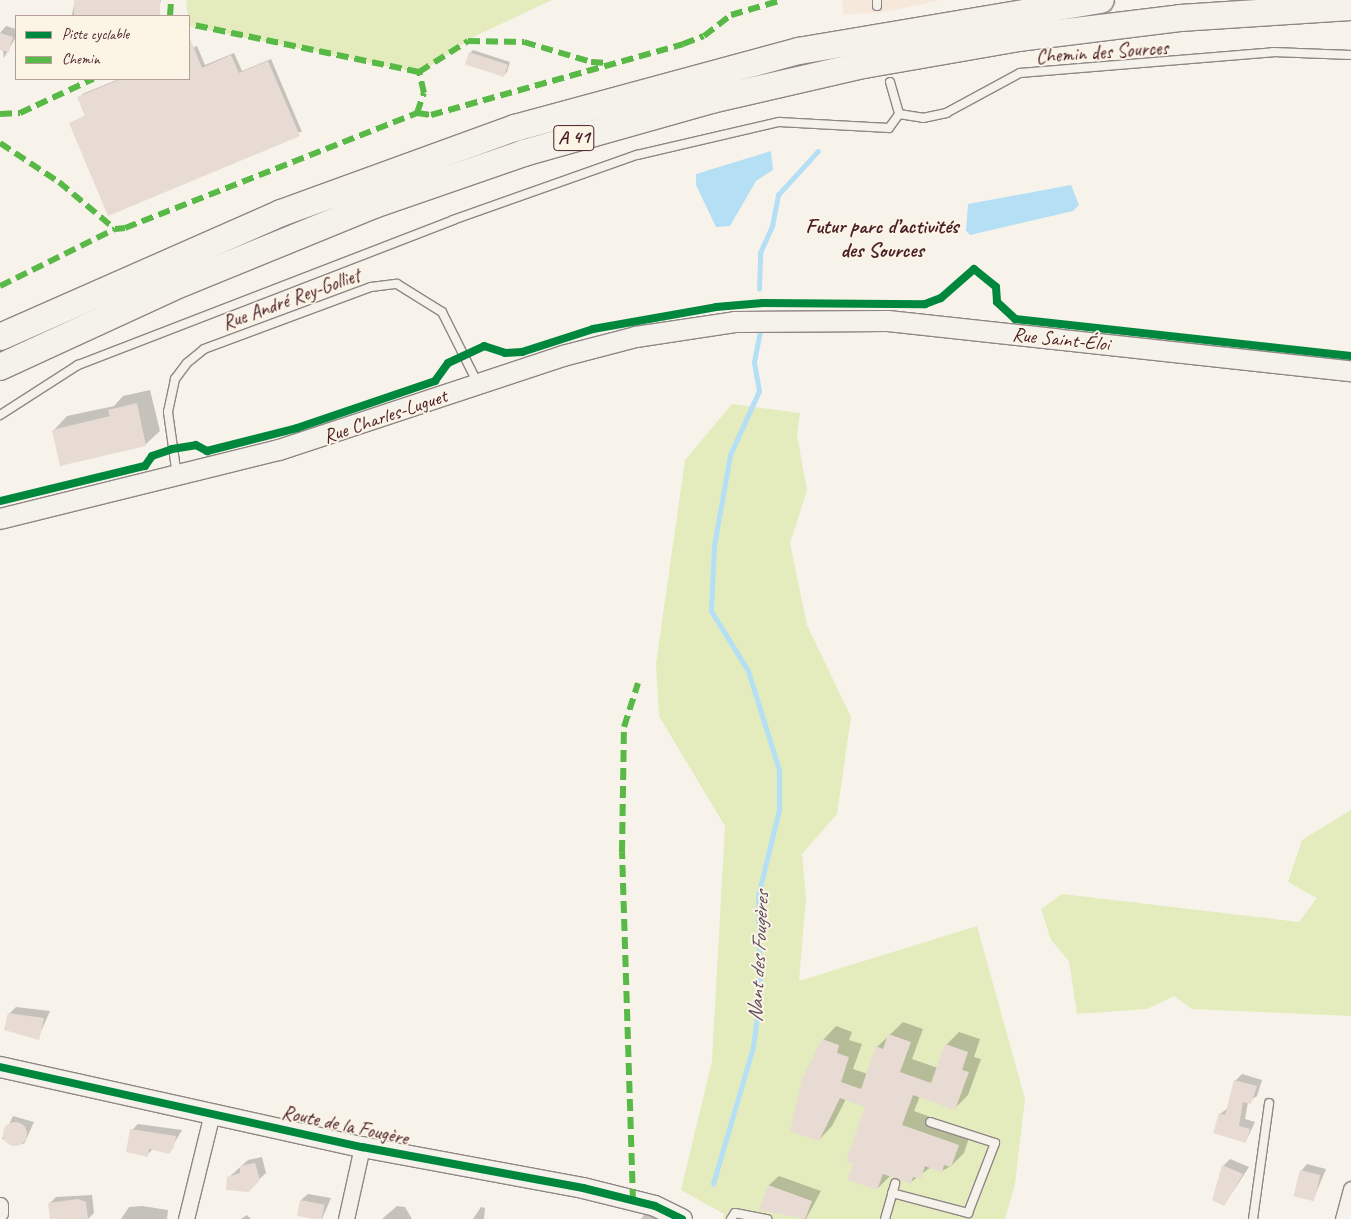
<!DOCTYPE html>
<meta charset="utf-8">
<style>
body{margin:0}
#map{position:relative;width:1351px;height:1219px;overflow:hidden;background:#f7f3ea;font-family:Caveat,sans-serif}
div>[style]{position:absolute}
.built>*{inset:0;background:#f6e8da}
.green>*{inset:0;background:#e4ecbe}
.water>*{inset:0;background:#b4dff4}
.shadow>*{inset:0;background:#0003}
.stream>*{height:4.5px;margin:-2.25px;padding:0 2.25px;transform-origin:2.25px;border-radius:2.25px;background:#b4dff4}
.building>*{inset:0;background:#e8dbd3;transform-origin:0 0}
.round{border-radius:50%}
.roads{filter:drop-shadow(1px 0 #908684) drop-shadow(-1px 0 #908684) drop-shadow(0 1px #908684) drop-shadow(0 -1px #908684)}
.lane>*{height:8px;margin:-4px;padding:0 4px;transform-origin:4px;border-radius:4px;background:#f5f2ec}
.street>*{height:15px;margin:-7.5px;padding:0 7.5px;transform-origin:7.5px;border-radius:7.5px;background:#f5f2ec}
.secondary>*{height:20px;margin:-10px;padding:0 10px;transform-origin:10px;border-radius:10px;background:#f5f2ec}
.highway>*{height:26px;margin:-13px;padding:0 13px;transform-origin:13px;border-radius:13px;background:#f5f2ec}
.quiet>*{height:6px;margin-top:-3px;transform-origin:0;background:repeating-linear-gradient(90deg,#58b947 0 12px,transparent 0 18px)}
.cycleway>*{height:8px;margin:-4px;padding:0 4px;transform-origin:4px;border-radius:4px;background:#00873e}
span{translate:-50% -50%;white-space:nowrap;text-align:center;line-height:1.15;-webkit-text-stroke:4px #fcf5e5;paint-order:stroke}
.shield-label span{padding:1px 4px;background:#fcf5e5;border:1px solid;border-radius:4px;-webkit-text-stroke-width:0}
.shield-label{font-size:19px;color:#4a1f2b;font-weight:700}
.street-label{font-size:20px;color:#4a1f2b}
.neighbourhood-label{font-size:21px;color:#4a1f2b;font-weight:700}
.water-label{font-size:21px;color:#5d4d5e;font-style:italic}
.legend{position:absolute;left:15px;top:15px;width:175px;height:65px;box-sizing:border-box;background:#fcf5e5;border:1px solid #b59f9b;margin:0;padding:6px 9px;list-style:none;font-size:15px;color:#4a1f2b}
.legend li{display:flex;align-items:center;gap:10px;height:25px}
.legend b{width:25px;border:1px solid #b59f9b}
</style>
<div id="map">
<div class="built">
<div style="clip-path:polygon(843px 0,941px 0,879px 13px,843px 14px)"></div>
</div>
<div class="green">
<div style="clip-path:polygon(186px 0,552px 0,475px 36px,420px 73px,189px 26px)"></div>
<div style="clip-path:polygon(732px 404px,800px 413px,797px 435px,807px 491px,790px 543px,807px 625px,851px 717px,837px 814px,802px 854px,806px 897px,799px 981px,977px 926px,1025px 1099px,1015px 1184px,1005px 1219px,723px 1219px,724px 1214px,681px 1190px,712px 1061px,725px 826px,659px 716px,656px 664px,685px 460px)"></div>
<div style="clip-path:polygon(1351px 810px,1351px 1016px,1192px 1009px,1174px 996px,1147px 1009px,1077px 1014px,1069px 961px,1051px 940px,1041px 909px,1062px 894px,1299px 922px,1317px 898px,1288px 882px,1302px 840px)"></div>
</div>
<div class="water">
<div style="clip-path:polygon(771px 151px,773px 170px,756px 181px,730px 226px,716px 227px,696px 185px,696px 174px)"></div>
<div style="clip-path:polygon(1071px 185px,1079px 205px,1073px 211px,970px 235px,966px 231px,968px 204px)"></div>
</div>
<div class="shadow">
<div style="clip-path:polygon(75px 0,161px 0,158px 11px,149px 16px,77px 16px,72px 15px)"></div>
<div style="clip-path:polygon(6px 26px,16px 29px,16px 37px,4px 58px,0 33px)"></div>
<div style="clip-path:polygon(197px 46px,205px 65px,234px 53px,242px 71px,271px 59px,302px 132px,71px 123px,86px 115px,82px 94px,119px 79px,189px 79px,189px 50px)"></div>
<div style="clip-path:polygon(473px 50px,510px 62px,507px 72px,504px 75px,470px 53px)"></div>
<div style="clip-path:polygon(150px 390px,160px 431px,146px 444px,61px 464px,54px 430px,67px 416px,114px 406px,123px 396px)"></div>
<div style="clip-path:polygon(16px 1007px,50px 1011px,38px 1038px,9px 1014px)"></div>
<div style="clip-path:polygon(903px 1022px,923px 1029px,912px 1059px,938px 1068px,946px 1045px,959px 1032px,980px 1039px,974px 1057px,981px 1059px,968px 1095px,955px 1108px,920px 1096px,914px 1111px,971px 1132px,964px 1153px,951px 1166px,942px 1171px,931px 1167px,911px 1182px,890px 1176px,877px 1189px,867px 1106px,846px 1099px,832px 1126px,819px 1140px,823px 1040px,836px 1026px,852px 1032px,849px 1040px,862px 1044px,853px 1069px,868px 1074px,877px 1047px)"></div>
<div style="clip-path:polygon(1242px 1074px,1262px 1080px,1257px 1096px,1248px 1102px,1245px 1119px,1255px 1122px,1246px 1141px,1220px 1114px,1228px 1108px,1235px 1081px)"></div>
<div style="clip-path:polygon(13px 1116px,34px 1122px,24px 1144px,2px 1139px)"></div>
<div style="clip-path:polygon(138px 1124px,182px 1130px,169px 1152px,153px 1149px,147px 1155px,132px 1130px)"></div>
<div style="clip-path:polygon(262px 1157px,266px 1173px,248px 1190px,228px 1178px,248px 1160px)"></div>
<div style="clip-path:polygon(1230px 1159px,1249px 1167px,1224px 1205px,1213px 1199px,1223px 1166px)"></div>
<div style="clip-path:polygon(1307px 1164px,1326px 1169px,1313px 1200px,1301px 1171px)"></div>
<div style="clip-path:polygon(779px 1176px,821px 1191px,806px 1219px,761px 1209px,769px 1185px)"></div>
<div style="clip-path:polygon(308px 1194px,331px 1198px,322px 1219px,299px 1215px,301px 1200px)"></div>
<div style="clip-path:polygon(92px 1195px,94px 1213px,88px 1219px,51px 1219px,50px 1203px,56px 1197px)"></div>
<div style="clip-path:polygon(142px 1206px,168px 1210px,167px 1219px,121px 1219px,129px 1207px)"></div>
<div style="clip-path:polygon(397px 1206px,405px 1207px,412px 1219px,382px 1219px)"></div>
<div style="clip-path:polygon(481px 1207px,485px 1208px,484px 1219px,473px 1219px)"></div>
<div style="clip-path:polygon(648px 1210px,660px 1213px,659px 1219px,641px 1219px)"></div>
<div style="clip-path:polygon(247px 1215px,251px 1219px,241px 1219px)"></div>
</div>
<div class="stream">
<div style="left:759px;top:289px;width:36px;rotate:-88deg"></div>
<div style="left:760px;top:253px;width:30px;rotate:-66deg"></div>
<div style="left:772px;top:226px;width:32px;rotate:-79deg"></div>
<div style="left:778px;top:195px;width:59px;rotate:-47.7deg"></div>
<div style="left:713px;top:1184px;width:143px;rotate:-73.7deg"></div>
<div style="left:753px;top:1047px;width:54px;rotate:-82.6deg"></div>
<div style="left:760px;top:993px;width:97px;rotate:-91.2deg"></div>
<div style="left:758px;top:896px;width:89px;rotate:-76.3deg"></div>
<div style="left:779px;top:810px;width:40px;rotate:-90deg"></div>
<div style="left:779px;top:770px;width:104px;rotate:-107.4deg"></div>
<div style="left:748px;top:671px;width:70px;rotate:-121.7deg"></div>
<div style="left:711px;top:611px;width:65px;rotate:-87.4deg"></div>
<div style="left:714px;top:546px;width:92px;rotate:-80deg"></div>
<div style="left:730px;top:455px;width:70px;rotate:-65.6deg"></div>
<div style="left:759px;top:391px;width:29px;rotate:-100deg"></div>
<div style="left:754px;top:362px;width:32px;rotate:-79deg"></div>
</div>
<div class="building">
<div style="left:74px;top:0;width:86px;height:16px"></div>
<div style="clip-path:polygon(0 33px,13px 37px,9px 52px,0 50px)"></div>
<div style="clip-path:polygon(189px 36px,202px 68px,231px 55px,239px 73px,268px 61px,300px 136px,108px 216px,69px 123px,85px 116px,77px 97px,121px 79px,189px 79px)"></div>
<div style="left:469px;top:52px;width:41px;height:13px;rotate:18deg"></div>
<div style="clip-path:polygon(137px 403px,146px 446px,60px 466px,52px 430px,110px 416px,108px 410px)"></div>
<div style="clip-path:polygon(8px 1013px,44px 1018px,39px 1040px,4px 1030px)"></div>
<div style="clip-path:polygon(888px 1034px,911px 1042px,900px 1072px,931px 1083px,945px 1044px,968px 1052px,962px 1070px,969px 1072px,955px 1110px,913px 1095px,902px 1125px,959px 1145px,951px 1167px,944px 1165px,942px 1173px,925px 1166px,921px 1179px,913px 1177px,911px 1184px,883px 1174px,877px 1190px,847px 1180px,853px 1164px,846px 1161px,865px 1107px,840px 1098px,819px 1141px,790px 1131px,802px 1079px,822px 1039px,839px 1045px,837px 1053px,849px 1057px,841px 1082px,861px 1089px,876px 1046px,883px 1049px)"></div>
<div style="clip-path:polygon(1234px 1080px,1257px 1086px,1251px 1104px,1243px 1102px,1239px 1126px,1250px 1129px,1246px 1143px,1213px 1133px,1219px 1113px,1225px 1115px)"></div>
<div class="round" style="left:3px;top:1122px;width:24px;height:24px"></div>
<div style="clip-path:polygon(130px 1129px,176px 1136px,174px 1147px,169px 1154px,149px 1149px,148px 1157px,126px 1152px)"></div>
<div style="clip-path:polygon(255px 1163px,260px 1180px,249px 1192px,226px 1190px,227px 1177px,240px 1173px,240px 1166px)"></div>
<div style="clip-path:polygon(1222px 1165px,1243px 1174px,1224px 1206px,1212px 1200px)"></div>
<div style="left:1300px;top:1170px;width:21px;height:27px;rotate:14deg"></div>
<div style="clip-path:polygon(768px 1185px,812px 1201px,805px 1219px,759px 1210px)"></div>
<div style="clip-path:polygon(78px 1199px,86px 1202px,88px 1219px,50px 1219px,48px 1203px)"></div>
<div style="left:300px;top:1200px;width:25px;height:16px;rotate:11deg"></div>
</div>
<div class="roads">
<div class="lane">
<div style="left:877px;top:0;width:6px;rotate:90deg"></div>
<div style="left:890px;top:82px;width:33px;rotate:74deg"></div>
<div style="left:899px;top:114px;width:24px;rotate:9deg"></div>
<div style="left:923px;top:118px;width:24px;rotate:-12deg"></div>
<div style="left:946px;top:113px;width:84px;rotate:-28.4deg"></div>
<div style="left:1020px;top:73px;width:254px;rotate:-4.7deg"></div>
<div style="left:1273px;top:52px;width:78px;rotate:2.2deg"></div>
<div style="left:0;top:415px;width:93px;rotate:-32.7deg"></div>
<div style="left:78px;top:365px;width:402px;rotate:-21.1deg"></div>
<div style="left:453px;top:220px;width:195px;rotate:-19.5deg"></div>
<div style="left:637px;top:155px;width:146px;rotate:-13.1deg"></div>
<div style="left:779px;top:122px;width:110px;rotate:3.1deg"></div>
<div style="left:889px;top:128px;width:17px;rotate:-54deg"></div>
<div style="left:177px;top:476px;width:65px;rotate:-98deg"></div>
<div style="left:168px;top:412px;width:34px;rotate:-78deg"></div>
<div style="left:175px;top:379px;width:20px;rotate:-53deg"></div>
<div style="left:187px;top:363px;width:22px;rotate:-39deg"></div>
<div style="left:204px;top:349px;width:178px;rotate:-20.4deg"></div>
<div style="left:371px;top:287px;width:26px;rotate:-7deg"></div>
<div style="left:397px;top:284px;width:53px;rotate:31.9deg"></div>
<div style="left:442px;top:312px;width:80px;rotate:63.4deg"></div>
<div style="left:892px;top:1193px;width:79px;rotate:14.7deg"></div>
<div style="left:968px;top:1213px;width:75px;rotate:-68.9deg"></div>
<div style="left:995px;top:1143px;width:68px;rotate:-162.1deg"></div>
<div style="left:731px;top:1219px;width:7px;rotate:-56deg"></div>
<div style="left:735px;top:1213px;width:33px;rotate:11deg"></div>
<div style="left:885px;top:1219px;width:37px;rotate:-74deg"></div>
<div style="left:1253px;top:1219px;width:117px;rotate:-82.1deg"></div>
</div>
<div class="street">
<div style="left:0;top:1205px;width:8px;rotate:90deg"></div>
<div style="left:186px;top:1219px;width:109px;rotate:-76.2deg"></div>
<div style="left:346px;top:1219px;width:74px;rotate:-77.5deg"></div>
<div style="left:1343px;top:1219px;width:31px;rotate:-75deg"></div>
</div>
<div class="secondary">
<div style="left:0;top:519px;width:287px;rotate:-13.9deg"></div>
<div style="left:279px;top:450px;width:299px;rotate:-18.3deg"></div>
<div style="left:563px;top:356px;width:75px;rotate:-14.6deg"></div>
<div style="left:636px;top:337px;width:100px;rotate:-8.6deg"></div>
<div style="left:735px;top:322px;width:153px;rotate:-0.4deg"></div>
<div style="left:888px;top:321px;width:466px;rotate:6.2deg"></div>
<div style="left:0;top:1067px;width:371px;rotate:12.5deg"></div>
<div style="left:362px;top:1147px;width:225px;rotate:10.5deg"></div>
<div style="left:583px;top:1188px;width:74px;rotate:14deg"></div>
<div style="left:655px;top:1206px;width:30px;rotate:26deg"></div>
</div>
<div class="highway">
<div style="left:0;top:337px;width:307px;rotate:-23.8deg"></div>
<div style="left:281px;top:213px;width:249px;rotate:-20deg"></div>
<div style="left:515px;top:128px;width:294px;rotate:-15.2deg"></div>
<div style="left:799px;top:51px;width:306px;rotate:-9.6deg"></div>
<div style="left:0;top:367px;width:201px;rotate:-24.7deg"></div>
<div style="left:183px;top:283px;width:206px;rotate:-22.2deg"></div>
<div style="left:374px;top:205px;width:159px;rotate:-19.1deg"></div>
<div style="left:524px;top:153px;width:194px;rotate:-15.8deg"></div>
<div style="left:711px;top:100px;width:157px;rotate:-12.9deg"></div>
<div style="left:864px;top:65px;width:156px;rotate:-9.9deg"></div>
<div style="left:1018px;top:38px;width:163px;rotate:-7deg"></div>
<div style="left:1180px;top:18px;width:171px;rotate:-3.7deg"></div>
</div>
</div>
<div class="quiet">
<div style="left:170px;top:16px;width:16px;rotate:-86deg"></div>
<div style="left:419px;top:72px;width:58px;rotate:-32.3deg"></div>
<div style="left:468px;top:41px;width:56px;rotate:1deg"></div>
<div style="left:524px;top:42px;width:70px;rotate:16.6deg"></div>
<div style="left:591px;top:62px;width:18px;rotate:3deg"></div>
<div style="left:417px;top:113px;width:14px;rotate:8deg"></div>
<div style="left:431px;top:115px;width:262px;rotate:-15.7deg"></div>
<div style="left:683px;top:44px;width:22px;rotate:-21deg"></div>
<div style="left:704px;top:36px;width:34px;rotate:-38deg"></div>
<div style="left:731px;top:15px;width:53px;rotate:-16.4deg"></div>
<div style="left:0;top:114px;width:20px;rotate:-3deg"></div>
<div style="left:20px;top:113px;width:81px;rotate:-25deg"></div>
<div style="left:0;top:143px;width:71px;rotate:33.5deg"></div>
<div style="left:59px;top:182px;width:73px;rotate:40deg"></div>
<div style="left:115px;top:229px;width:10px;rotate:-6deg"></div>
<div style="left:125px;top:228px;width:314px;rotate:-21.5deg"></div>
<div style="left:417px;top:113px;width:21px;rotate:-71deg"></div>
<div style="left:424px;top:93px;width:22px;rotate:-103deg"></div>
<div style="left:419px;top:72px;width:235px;rotate:-168.2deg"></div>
<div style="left:0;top:286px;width:128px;rotate:-26.4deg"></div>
<div style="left:633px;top:1201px;width:349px;rotate:-91.8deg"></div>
<div style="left:622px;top:852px;width:125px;rotate:-89.1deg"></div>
<div style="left:624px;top:727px;width:46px;rotate:-72.3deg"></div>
</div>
<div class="cycleway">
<div style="left:0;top:501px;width:149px;rotate:-13.6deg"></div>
<div style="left:145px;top:466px;width:12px;rotate:-55deg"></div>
<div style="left:152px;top:456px;width:21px;rotate:-19deg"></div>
<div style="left:172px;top:449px;width:24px;rotate:-9deg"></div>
<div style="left:196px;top:445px;width:13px;rotate:29deg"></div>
<div style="left:207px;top:451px;width:93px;rotate:-14.3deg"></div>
<div style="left:297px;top:428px;width:146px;rotate:-18.8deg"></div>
<div style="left:435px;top:381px;width:22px;rotate:-54deg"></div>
<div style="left:448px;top:363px;width:40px;rotate:-25deg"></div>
<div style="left:484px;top:346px;width:22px;rotate:18deg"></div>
<div style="left:505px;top:353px;width:17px;rotate:-3deg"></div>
<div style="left:522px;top:352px;width:75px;rotate:-17.9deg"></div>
<div style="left:593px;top:329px;width:125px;rotate:-10.1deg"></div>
<div style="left:716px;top:307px;width:47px;rotate:-4.9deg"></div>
<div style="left:763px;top:303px;width:162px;rotate:0.4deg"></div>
<div style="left:925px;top:304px;width:17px;rotate:-21deg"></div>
<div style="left:941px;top:298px;width:44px;rotate:-41.3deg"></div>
<div style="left:974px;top:269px;width:28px;rotate:39deg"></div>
<div style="left:996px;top:287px;width:15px;rotate:86deg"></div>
<div style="left:997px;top:302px;width:25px;rotate:43deg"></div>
<div style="left:1015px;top:319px;width:338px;rotate:6.3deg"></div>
<div style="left:0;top:1067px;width:371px;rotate:12.5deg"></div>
<div style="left:362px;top:1147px;width:225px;rotate:10.5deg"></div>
<div style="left:583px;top:1188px;width:74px;rotate:14deg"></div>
<div style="left:655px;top:1206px;width:30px;rotate:26deg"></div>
</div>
<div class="shield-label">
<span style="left:574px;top:138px">A 41</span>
</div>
<div class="street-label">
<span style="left:1102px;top:52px;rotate:-4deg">Chemin des Sources</span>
<span style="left:291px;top:299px;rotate:-20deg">Rue André Rey-Golliet</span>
<span style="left:1061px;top:339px;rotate:6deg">Rue Saint-Éloi</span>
<span style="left:385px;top:416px;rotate:-19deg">Rue Charles-Luguet</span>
<span style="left:345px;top:1125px;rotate:12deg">Route de la Fougère</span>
</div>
<div class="neighbourhood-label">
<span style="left:882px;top:238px">Futur parc d’activités<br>des Sources</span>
</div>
<div class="water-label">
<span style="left:758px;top:957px;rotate:-87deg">Nant des Fougères</span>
</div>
<ul class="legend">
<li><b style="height:6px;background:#00873e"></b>Piste cyclable</li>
<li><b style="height:6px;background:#58b947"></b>Chemin</li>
</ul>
</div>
